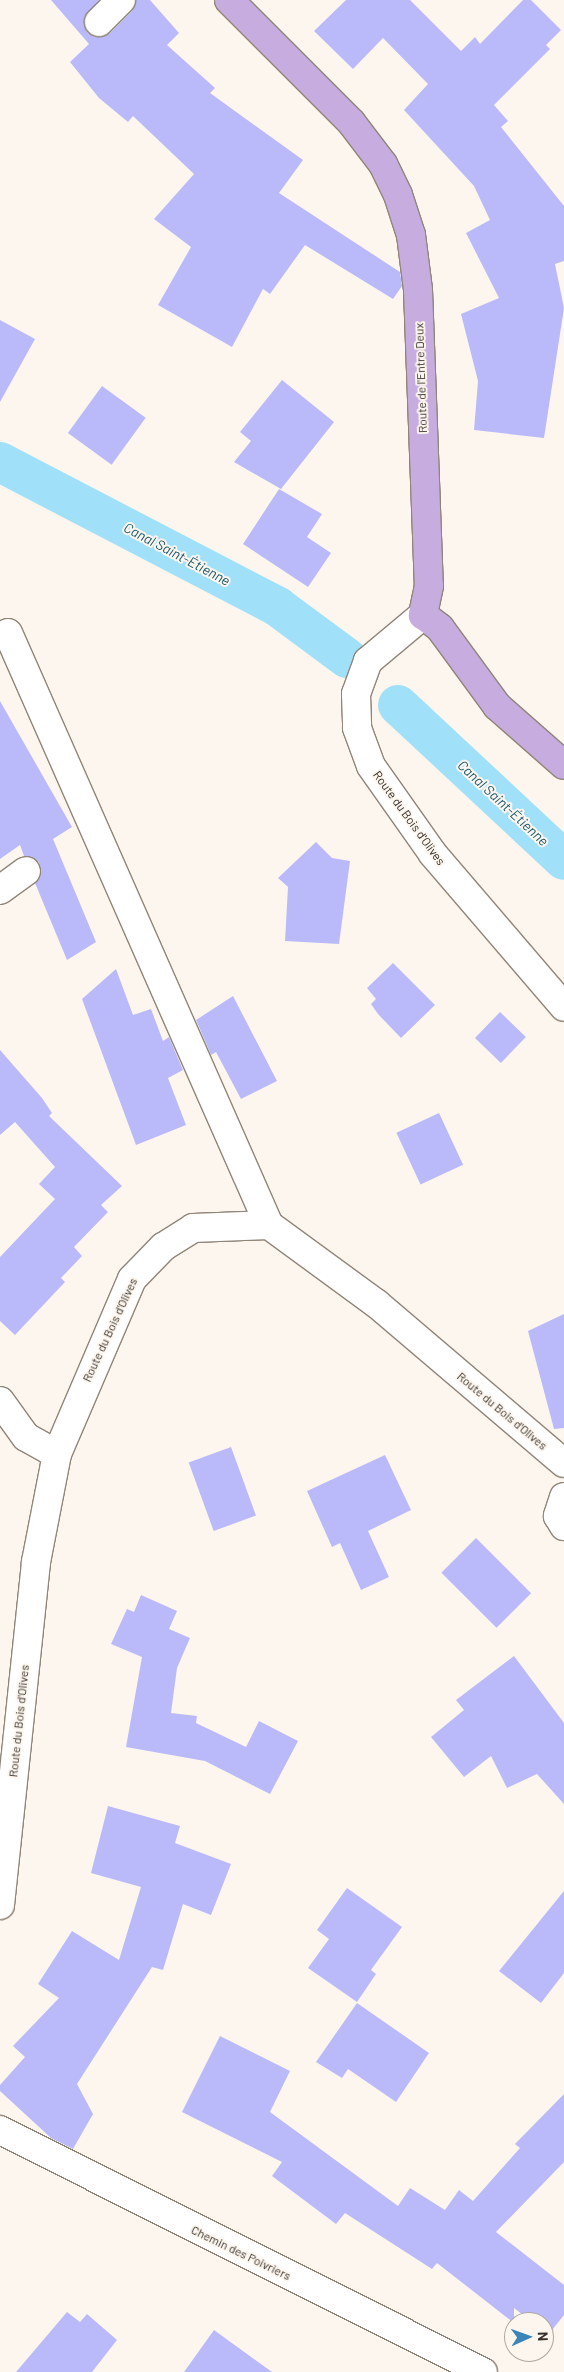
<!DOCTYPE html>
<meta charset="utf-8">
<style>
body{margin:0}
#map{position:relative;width:564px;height:2372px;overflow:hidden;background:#fdf6ee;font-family:Barlow,sans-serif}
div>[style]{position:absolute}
.canal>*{height:40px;margin:-20px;padding:0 20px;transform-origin:20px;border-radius:20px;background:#a1e0f9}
.building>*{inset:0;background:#babafb;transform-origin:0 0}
.roads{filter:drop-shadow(1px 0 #908579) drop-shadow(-1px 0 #908579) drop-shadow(0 1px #908579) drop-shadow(0 -1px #908579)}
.minor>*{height:28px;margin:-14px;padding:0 14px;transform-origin:14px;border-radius:14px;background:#fff}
.major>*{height:28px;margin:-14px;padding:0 14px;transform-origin:14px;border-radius:14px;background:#c7addf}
span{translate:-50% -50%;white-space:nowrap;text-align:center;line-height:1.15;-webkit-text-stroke:4px #fdf6ee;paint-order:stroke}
.street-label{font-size:12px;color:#34302b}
.water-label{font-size:14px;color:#175a6f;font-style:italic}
.north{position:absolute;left:504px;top:2312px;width:50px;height:50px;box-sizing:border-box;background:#fdf6ee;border:1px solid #ada7a0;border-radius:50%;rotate:88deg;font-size:14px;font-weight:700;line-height:20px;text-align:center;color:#34302b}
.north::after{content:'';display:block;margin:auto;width:18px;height:22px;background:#3a85b9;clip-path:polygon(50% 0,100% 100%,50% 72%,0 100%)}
</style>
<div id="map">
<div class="canal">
<div style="left:0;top:462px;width:314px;rotate:27.5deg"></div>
<div style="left:278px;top:607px;width:86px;rotate:36.5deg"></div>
<div style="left:398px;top:705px;width:227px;rotate:43deg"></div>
</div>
<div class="building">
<div style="clip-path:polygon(51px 0,99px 0,84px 18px,88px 33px,95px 37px,110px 33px,132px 11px,136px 0,150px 0,179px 33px,167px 45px,215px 88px,210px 93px,303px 160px,279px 193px,400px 272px,402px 286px,393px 299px,305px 245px,270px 294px,263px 289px,232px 347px,158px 305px,191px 247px,154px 219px,194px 174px,133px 116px,128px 122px,99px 98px,70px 62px,89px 44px)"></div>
<div style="clip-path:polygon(346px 0,410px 0,461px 51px,475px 37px,480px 44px,523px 0,531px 0,561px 30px,546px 45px,550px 49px,494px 105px,508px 121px,501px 127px,564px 206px,564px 261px,555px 264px,564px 308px,544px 438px,474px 430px,478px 381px,461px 314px,499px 298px,466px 233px,490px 220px,474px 186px,404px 110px,428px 84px,383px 38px,353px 69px,314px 31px)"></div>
<div style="clip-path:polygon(0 320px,35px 339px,0 402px)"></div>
<div style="clip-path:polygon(282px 380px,334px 422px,281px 489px,234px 462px,251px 441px,240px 432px)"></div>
<div style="left:102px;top:386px;width:54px;height:58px;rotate:36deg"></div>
<div style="clip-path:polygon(279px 489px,322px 514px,307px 537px,331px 553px,308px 587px,243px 544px)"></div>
<div style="clip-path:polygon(0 701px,72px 827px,53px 839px,96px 942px,67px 960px,35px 883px,40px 877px,39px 862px,24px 856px,20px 845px,0 859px)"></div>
<div style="clip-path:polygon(316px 842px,332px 858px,350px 861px,339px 944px,285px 941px,288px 887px,278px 878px)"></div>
<div style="clip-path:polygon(393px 963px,435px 1005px,401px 1038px,378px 1014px,371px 1004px,376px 999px,367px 988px)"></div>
<div style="clip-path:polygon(116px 969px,133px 1015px,151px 1009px,163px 1041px,169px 1037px,183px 1070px,168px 1078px,186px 1125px,136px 1145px,82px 999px)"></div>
<div style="clip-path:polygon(233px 996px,277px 1081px,241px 1099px,216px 1052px,211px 1055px,196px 1020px)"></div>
<div style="left:500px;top:1012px;width:36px;height:36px;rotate:44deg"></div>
<div style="clip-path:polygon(0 1050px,42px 1098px,52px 1113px,49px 1116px,122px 1186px,101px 1205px,108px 1212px,74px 1247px,82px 1256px,61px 1278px,65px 1282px,15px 1335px,0 1321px,0 1257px,55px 1199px,39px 1184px,55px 1167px,15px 1122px,0 1135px)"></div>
<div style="left:439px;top:1113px;width:57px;height:47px;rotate:65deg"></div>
<div style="clip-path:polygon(564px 1314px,564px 1428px,554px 1429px,528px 1331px)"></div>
<div style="left:231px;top:1447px;width:73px;height:45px;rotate:70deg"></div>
<div style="clip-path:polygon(385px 1455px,411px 1510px,368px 1531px,389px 1577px,361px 1590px,340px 1543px,332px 1547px,307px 1491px)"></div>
<div style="left:476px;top:1538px;width:78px;height:49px;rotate:45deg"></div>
<div style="clip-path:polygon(141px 1595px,177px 1611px,169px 1629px,190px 1638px,177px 1668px,171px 1713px,197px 1716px,196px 1723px,246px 1747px,259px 1721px,298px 1741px,270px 1794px,205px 1761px,126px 1747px,142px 1657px,111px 1644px,127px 1609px,134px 1612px)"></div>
<div style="clip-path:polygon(514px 1656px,564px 1723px,564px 1804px,537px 1774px,507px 1788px,491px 1756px,464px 1777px,431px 1737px,464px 1710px,456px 1700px)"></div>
<div style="clip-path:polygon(108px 1806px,180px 1826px,175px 1843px,231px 1864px,211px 1915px,183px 1904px,163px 1970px,152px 1967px,77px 2084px,93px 2114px,73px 2149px,51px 2138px,0 2091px,0 2085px,25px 2057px,13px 2046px,59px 1998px,38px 1984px,72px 1931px,119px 1960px,141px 1887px,91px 1873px)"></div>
<div style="clip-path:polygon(347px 1888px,402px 1927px,371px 1970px,376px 1974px,357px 2002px,308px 1968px,329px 1939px,317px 1930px)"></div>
<div style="clip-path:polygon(564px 1891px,564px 1973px,541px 2003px,499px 1971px)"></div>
<div style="clip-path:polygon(357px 2003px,429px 2053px,396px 2102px,348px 2069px,342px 2078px,316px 2062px)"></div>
<div style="clip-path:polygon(220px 2036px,290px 2071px,270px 2112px,398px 2206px,410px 2188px,445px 2210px,459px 2190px,473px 2201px,520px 2148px,515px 2144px,564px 2094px,564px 2162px,496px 2232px,564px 2285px,564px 2315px,548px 2335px,544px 2322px,532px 2322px,514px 2308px,514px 2323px,437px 2263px,432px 2269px,345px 2213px,336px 2224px,272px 2176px,282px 2162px,182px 2112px)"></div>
<div style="clip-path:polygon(67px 2312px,80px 2322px,87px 2314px,117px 2340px,92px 2372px,16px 2372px)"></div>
<div style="clip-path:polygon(214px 2330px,272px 2372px,184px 2372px)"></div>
</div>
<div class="roads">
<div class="minor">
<div style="left:99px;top:22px;width:31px;rotate:-45deg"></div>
<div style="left:423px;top:615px;width:72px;rotate:140.1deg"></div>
<div style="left:368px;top:661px;width:35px;rotate:110deg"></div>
<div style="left:356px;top:694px;width:34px;rotate:88deg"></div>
<div style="left:357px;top:728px;width:40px;rotate:69.8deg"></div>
<div style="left:371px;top:766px;width:108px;rotate:54.8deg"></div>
<div style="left:433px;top:854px;width:201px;rotate:49.4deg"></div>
<div style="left:8px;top:633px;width:647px;rotate:66.21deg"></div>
<div style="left:0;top:890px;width:32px;rotate:-36deg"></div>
<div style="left:0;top:1401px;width:44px;rotate:54.2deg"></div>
<div style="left:26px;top:1437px;width:35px;rotate:29deg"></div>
<div style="left:564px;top:1497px;width:20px;rotate:108deg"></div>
<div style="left:558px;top:1516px;width:12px;rotate:59deg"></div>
<div style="left:0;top:1905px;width:345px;rotate:-84deg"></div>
<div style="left:36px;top:1562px;width:110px;rotate:-79deg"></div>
<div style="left:57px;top:1454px;width:190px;rotate:-66.8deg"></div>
<div style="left:132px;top:1279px;width:45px;rotate:-45.9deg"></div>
<div style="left:163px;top:1247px;width:36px;rotate:-32deg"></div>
<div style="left:193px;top:1228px;width:76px;rotate:-2.3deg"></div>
<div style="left:269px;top:1225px;width:134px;rotate:36.2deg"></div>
<div style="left:377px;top:1304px;width:245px;rotate:40.4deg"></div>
<div style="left:0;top:2130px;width:540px;rotate:26.61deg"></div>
</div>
<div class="major">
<div style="left:229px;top:0;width:173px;rotate:45deg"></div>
<div style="left:351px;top:122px;width:53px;rotate:52.7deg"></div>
<div style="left:383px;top:164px;width:34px;rotate:64deg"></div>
<div style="left:398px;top:195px;width:42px;rotate:72deg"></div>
<div style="left:411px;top:235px;width:55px;rotate:82.7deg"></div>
<div style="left:418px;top:290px;width:296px;rotate:87.9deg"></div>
<div style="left:429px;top:586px;width:30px;rotate:102deg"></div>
<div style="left:423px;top:615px;width:21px;rotate:37deg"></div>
<div style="left:440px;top:628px;width:97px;rotate:53.8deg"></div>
<div style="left:497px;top:706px;width:89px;rotate:41.4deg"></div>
</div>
</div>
<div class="street-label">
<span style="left:421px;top:378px;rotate:-92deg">Route de l'Entre Deux</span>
<span style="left:409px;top:818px;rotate:54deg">Route du Bois d'Olives</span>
<span style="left:110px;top:1330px;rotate:-65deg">Route du Bois d'Olives</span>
<span style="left:502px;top:1411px;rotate:40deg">Route du Bois d'Olives</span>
<span style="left:19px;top:1721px;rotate:-84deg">Route du Bois d'Olives</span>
<span style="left:241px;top:2253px;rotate:26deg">Chemin des Poivriers</span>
</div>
<div class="water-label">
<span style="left:177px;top:554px;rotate:28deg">Canal Saint-Étienne</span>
<span style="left:503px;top:803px;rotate:43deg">Canal Saint-Étienne</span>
</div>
<div class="north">N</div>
</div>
